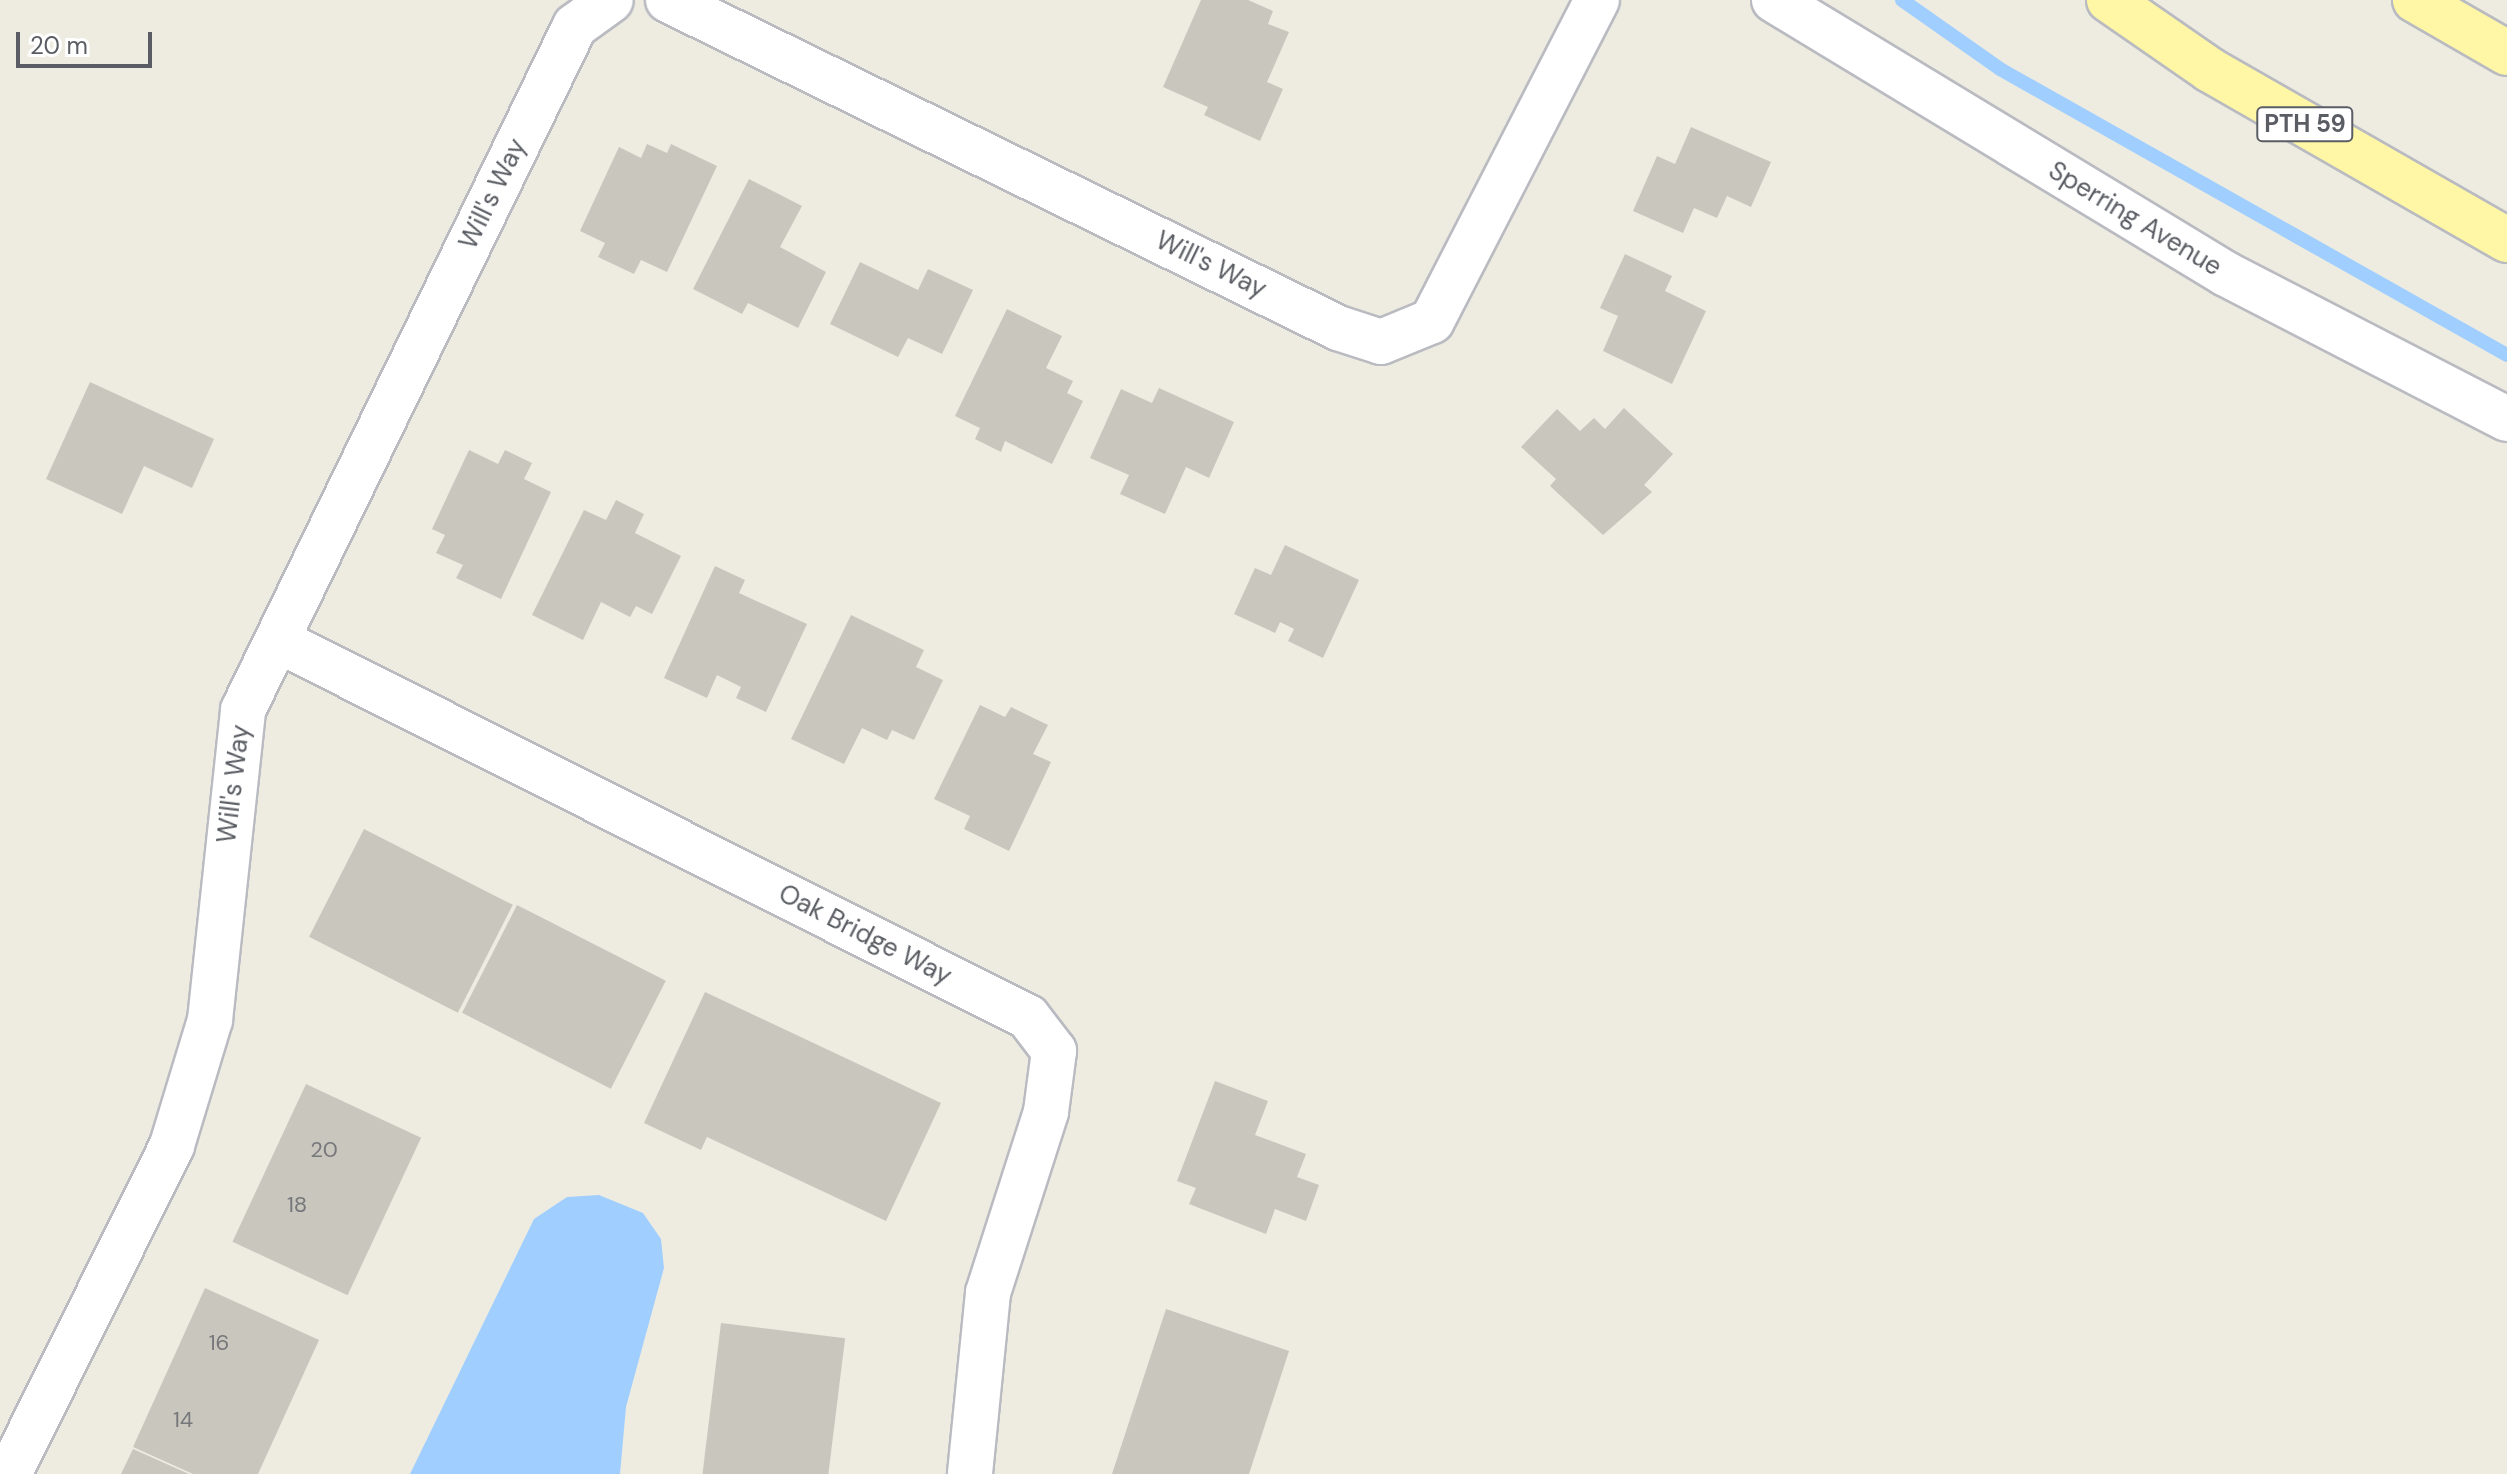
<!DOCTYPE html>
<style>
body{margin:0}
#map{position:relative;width:2507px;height:1474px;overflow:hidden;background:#eeece1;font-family:"DM Sans",sans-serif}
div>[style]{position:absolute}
.water>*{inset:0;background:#a0cfff}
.stream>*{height:14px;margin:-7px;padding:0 7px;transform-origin:7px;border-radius:7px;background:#a0cfff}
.building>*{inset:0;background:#c9c6be;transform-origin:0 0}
.roads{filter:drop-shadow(2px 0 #b9bbc1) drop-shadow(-2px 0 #b9bbc1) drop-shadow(0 2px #b9bbc1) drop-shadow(0 -2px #b9bbc1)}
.minor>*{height:44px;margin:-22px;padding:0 22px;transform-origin:22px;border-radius:22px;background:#fff}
.major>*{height:44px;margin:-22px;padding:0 22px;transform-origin:22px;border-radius:22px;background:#fff7a5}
span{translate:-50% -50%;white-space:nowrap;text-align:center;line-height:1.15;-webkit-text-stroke:7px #fff;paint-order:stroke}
.number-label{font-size:22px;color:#76777a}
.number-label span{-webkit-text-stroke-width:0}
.shield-label span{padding:2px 6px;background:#fff;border:2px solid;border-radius:6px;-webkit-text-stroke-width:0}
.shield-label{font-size:24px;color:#5a5d63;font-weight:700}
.street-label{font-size:26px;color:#5a5d63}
.scale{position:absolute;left:16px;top:32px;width:136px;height:36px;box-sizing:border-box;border:4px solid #5a5d63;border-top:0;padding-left:10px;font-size:24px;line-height:28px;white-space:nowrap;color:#5a5d63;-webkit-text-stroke:6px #fff;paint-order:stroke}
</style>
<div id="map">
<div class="water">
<div style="clip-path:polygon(599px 1195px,643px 1213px,661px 1239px,664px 1268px,626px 1407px,620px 1474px,410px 1474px,534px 1219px,567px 1197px)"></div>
</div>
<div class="stream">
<div style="left:1902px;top:0;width:120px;rotate:35.1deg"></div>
<div style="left:2000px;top:69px;width:582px;rotate:29.43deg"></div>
</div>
<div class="building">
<div style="clip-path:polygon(1201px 0,1248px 0,1273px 11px,1268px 24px,1289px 32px,1267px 82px,1283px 89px,1260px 141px,1204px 115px,1208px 107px,1163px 87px)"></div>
<div style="clip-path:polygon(1691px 127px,1771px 162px,1751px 207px,1727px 196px,1717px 218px,1694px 208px,1683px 233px,1633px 211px,1657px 156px,1675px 164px)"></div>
<div style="clip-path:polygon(647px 144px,667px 153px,671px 144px,717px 166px,667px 272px,641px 260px,634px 274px,598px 257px,605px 243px,580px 231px,619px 147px,641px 158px)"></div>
<div style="clip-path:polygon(749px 179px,802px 206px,780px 247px,826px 272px,798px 328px,748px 303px,742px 314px,693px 289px)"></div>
<div style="clip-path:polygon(1625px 254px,1672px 276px,1665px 291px,1706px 311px,1672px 384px,1603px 351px,1618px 316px,1600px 308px)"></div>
<div style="clip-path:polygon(860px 262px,918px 290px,928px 269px,973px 290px,942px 354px,908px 338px,898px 357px,830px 324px)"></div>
<div style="clip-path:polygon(1007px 309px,1062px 336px,1046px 368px,1073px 381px,1067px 393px,1083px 401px,1052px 464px,1005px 441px,1001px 452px,975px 439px,980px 428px,955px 416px)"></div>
<div style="clip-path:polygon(90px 382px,214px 439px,192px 488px,144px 466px,122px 514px,46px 479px)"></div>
<div style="clip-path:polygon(1159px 388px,1234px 422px,1209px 478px,1186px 467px,1165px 514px,1120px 494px,1129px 475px,1090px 458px,1121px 389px,1152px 403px)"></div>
<div style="clip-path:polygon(1624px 408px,1673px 454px,1644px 485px,1652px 492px,1603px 535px,1550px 486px,1556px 479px,1521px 447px,1557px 409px,1580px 431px,1594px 418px,1605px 429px)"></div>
<div style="clip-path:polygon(469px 450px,498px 464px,505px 450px,532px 463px,524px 479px,551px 492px,501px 599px,456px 578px,463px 565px,436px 553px,445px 535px,432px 529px)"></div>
<div style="clip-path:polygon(616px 500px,644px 514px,635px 533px,681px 556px,652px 614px,636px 606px,630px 617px,601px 602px,583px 640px,532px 615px,584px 510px,606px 520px)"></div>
<div style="clip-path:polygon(1285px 545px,1359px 580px,1323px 658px,1288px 641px,1294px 629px,1280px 622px,1275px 633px,1234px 614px,1255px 568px,1271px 575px)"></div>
<div style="clip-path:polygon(715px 566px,745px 580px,739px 593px,807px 624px,766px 712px,736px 698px,741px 687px,717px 675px,707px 698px,664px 678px)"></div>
<div style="clip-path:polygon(851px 615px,924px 650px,916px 667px,943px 680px,914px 740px,892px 730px,887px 740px,862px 728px,844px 764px,791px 739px)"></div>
<div style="clip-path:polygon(980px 705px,1005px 717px,1011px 707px,1048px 725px,1033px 754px,1051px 762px,1009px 851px,964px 829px,970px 816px,934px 799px)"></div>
<div style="left:364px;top:829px;width:167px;height:121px;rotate:27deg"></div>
<div style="left:517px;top:905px;width:167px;height:121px;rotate:27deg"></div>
<div style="clip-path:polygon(705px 992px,941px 1103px,886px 1221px,707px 1137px,701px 1150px,644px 1123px)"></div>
<div style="clip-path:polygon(1215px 1081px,1268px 1101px,1255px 1135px,1306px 1154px,1297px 1177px,1319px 1185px,1306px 1221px,1275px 1209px,1266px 1234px,1189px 1204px,1196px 1188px,1177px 1181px)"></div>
<div style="left:306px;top:1084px;width:127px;height:174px;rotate:25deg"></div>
<div style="clip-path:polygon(205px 1288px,319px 1340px,258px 1474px,193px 1474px,133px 1447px)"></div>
<div style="clip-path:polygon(1166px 1309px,1289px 1351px,1249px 1474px,1112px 1474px)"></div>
<div style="left:721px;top:1323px;width:125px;height:152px;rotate:7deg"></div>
<div style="clip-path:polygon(133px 1449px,189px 1474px,121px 1474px)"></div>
</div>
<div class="roads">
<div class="minor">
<div style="left:668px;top:0;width:746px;rotate:26.08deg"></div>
<div style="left:1338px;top:328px;width:45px;rotate:18deg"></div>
<div style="left:1381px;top:342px;width:55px;rotate:-22.4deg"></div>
<div style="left:1432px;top:321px;width:361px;rotate:-62.8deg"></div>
<div style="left:1774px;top:0;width:529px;rotate:31.22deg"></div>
<div style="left:2226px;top:274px;width:316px;rotate:27.3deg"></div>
<div style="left:277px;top:640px;width:840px;rotate:26.66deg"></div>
<div style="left:1028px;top:1017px;width:43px;rotate:52.6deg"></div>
<div style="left:1054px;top:1051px;width:62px;rotate:97.5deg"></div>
<div style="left:1046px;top:1112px;width:190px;rotate:107.8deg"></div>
<div style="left:988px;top:1293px;width:182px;rotate:95.7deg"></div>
<div style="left:9px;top:1474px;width:367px;rotate:-63.6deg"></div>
<div style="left:172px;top:1145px;width:131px;rotate:-73.1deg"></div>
<div style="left:210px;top:1020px;width:312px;rotate:-83.9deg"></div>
<div style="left:243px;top:710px;width:760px;rotate:-64.11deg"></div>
<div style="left:575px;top:26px;width:44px;rotate:-35.8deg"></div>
</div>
<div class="major">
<div style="left:2109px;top:0;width:123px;rotate:34.7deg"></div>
<div style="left:2210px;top:70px;width:342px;rotate:29.8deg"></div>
<div style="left:2415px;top:0;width:106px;rotate:29.9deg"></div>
</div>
</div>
<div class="number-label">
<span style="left:324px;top:1150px">20</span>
<span style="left:297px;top:1205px">18</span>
<span style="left:219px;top:1343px">16</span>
<span style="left:183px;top:1420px">14</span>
</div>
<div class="shield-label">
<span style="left:2305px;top:124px">PTH 59</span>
</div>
<div class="street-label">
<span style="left:493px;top:194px;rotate:-64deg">Will's Way</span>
<span style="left:2135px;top:219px;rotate:31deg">Sperring Avenue</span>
<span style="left:1211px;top:265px;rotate:26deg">Will's Way</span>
<span style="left:234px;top:784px;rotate:-83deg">Will's Way</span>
<span style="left:865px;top:935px;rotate:27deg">Oak Bridge Way</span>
</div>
<div class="scale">20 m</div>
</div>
